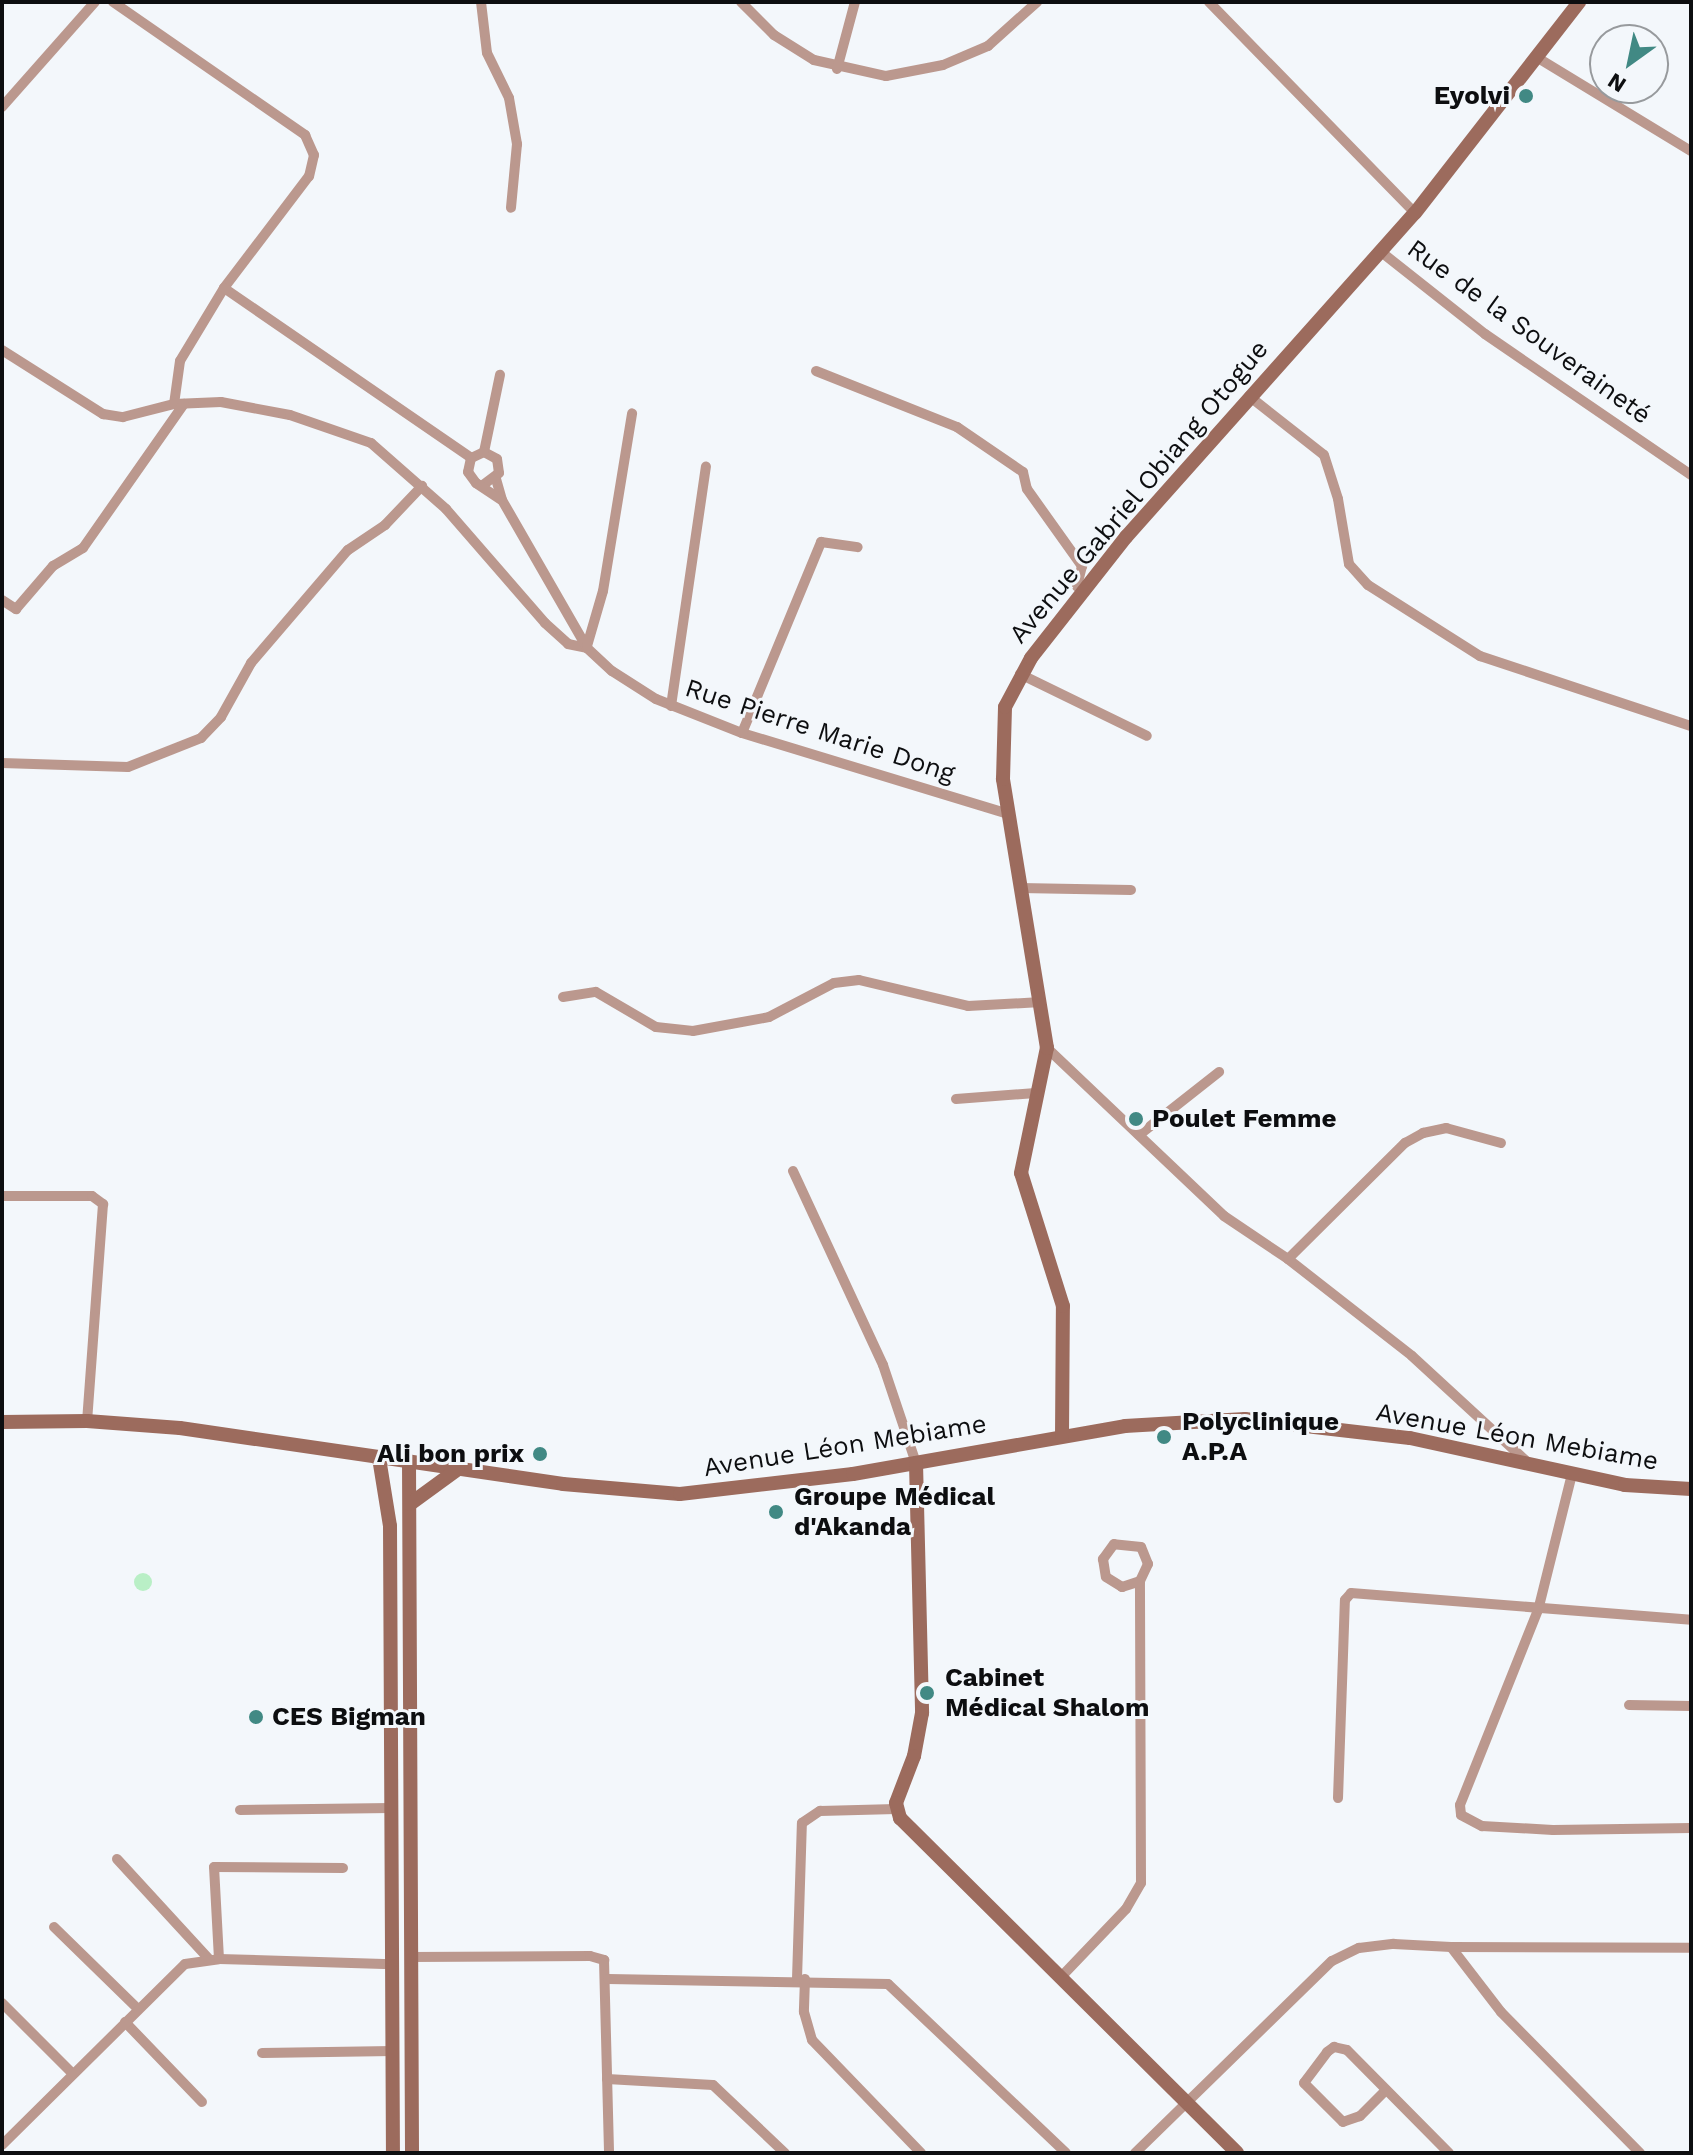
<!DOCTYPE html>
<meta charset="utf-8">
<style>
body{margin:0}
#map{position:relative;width:1693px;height:2155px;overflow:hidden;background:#f3f7fb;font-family:"Work Sans",sans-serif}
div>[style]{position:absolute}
.green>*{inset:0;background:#b9efc6}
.round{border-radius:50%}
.street>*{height:10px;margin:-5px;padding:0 5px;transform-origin:5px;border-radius:5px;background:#bb988e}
.secondary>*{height:14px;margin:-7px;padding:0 7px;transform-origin:7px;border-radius:7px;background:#9c6b5d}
.dots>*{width:22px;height:22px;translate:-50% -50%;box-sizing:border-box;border:4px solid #f3f7fb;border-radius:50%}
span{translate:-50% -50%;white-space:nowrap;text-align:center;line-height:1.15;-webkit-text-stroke:6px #f3f7fb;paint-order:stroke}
.poi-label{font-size:26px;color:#0d0e10;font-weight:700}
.right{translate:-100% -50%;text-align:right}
.left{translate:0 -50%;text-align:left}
.street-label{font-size:26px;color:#0d0e10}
.frame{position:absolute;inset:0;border:4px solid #0d0e10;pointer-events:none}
.north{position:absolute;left:1589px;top:24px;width:80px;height:80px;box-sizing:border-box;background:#f3f7fb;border:2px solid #979a9d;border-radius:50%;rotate:213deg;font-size:22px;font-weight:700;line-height:32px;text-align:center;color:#0d0e10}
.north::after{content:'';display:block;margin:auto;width:28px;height:36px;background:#418984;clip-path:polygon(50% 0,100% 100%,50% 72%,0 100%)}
</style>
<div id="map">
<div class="green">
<div class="round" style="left:134px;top:1573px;width:18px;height:18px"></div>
</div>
<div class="street">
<div style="left:113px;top:2px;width:234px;rotate:34.7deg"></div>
<div style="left:305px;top:135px;width:22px;rotate:66deg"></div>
<div style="left:314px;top:155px;width:22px;rotate:103deg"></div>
<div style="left:309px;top:176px;width:141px;rotate:127.2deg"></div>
<div style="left:224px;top:288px;width:85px;rotate:121.1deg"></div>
<div style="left:180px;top:361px;width:43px;rotate:97.9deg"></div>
<div style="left:481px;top:2px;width:51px;rotate:83.3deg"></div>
<div style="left:487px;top:53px;width:50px;rotate:63.9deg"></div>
<div style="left:509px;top:98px;width:47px;rotate:80.1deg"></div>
<div style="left:517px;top:144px;width:64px;rotate:95.4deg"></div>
<div style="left:741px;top:2px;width:47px;rotate:45deg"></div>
<div style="left:774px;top:35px;width:47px;rotate:32deg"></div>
<div style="left:814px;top:60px;width:74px;rotate:12.5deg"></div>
<div style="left:886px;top:76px;width:58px;rotate:-10.9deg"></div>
<div style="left:943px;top:65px;width:49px;rotate:-22.9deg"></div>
<div style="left:988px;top:46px;width:66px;rotate:-41.9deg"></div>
<div style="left:1209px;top:2px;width:295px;rotate:45.7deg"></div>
<div style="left:1538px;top:58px;width:179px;rotate:31.3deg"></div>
<div style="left:837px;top:69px;width:69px;rotate:-75deg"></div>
<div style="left:2px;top:107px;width:140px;rotate:-48.5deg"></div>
<div style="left:1380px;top:251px;width:134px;rotate:38.3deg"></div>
<div style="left:1485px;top:334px;width:250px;rotate:34.4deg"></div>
<div style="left:224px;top:288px;width:300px;rotate:34.5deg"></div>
<div style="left:2px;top:350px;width:120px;rotate:32.4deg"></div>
<div style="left:103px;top:414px;width:20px;rotate:9deg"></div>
<div style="left:123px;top:417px;width:53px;rotate:-14.3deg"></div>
<div style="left:174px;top:404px;width:47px;rotate:-2.4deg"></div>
<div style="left:221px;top:402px;width:70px;rotate:10.7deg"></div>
<div style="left:290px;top:415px;width:86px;rotate:19.1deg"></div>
<div style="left:371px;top:443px;width:100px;rotate:41.3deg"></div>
<div style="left:446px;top:509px;width:151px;rotate:49deg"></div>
<div style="left:545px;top:623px;width:31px;rotate:42deg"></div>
<div style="left:568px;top:644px;width:19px;rotate:12deg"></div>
<div style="left:816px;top:371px;width:152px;rotate:21.7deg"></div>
<div style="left:957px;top:427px;width:80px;rotate:34.3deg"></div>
<div style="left:1023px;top:472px;width:17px;rotate:77deg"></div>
<div style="left:1027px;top:489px;width:95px;rotate:54.5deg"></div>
<div style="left:1082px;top:566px;width:21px;rotate:104deg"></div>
<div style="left:1077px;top:586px;width:7px;rotate:34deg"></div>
<div style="left:1249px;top:396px;width:95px;rotate:38.2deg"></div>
<div style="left:1324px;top:455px;width:46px;rotate:72.3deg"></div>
<div style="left:1338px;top:499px;width:66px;rotate:80.4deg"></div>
<div style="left:1349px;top:564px;width:28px;rotate:48deg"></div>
<div style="left:1368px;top:585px;width:133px;rotate:32.4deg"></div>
<div style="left:1480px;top:656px;width:222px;rotate:18.4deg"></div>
<div style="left:484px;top:452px;width:79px;rotate:-78.3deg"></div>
<div style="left:496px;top:479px;width:22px;rotate:74deg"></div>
<div style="left:502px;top:500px;width:171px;rotate:60.1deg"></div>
<div style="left:587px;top:648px;width:34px;rotate:43deg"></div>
<div style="left:612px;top:671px;width:52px;rotate:32.5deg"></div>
<div style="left:656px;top:699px;width:92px;rotate:21.6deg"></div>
<div style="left:742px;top:733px;width:279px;rotate:16.9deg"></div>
<div style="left:483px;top:485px;width:20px;rotate:-37deg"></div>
<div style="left:499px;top:473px;width:14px;rotate:-98deg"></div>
<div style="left:497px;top:459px;width:15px;rotate:-152deg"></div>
<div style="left:484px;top:452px;width:14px;rotate:155deg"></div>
<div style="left:471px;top:458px;width:14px;rotate:102deg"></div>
<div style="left:468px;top:472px;width:14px;rotate:54deg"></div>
<div style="left:476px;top:483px;width:29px;rotate:34deg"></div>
<div style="left:2px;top:600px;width:17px;rotate:33deg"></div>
<div style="left:16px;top:609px;width:57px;rotate:-49.3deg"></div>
<div style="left:53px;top:566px;width:35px;rotate:-31deg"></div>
<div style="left:83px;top:548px;width:176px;rotate:-55deg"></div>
<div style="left:587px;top:646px;width:57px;rotate:-73.8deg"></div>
<div style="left:603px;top:591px;width:180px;rotate:-80.7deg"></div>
<div style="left:1020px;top:674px;width:141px;rotate:26deg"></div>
<div style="left:671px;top:706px;width:242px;rotate:-81.7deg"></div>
<div style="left:742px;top:733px;width:207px;rotate:-67.5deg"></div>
<div style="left:821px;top:542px;width:37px;rotate:8deg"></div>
<div style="left:2px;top:763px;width:126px;rotate:1.8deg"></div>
<div style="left:128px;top:767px;width:79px;rotate:-21.7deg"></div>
<div style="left:201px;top:738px;width:29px;rotate:-46deg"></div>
<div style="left:221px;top:717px;width:62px;rotate:-60.9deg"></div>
<div style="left:251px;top:663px;width:149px;rotate:-49.4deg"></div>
<div style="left:348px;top:550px;width:45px;rotate:-34deg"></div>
<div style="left:385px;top:525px;width:54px;rotate:-46.5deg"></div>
<div style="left:1020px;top:888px;width:111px;rotate:1deg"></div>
<div style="left:563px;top:997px;width:33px;rotate:-9deg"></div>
<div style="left:596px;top:992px;width:69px;rotate:30.3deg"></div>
<div style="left:656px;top:1027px;width:37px;rotate:6deg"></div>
<div style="left:693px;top:1031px;width:77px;rotate:-10.4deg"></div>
<div style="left:769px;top:1017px;width:73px;rotate:-27.6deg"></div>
<div style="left:834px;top:983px;width:25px;rotate:-7deg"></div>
<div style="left:859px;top:980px;width:112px;rotate:13.4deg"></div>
<div style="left:968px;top:1006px;width:73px;rotate:-3.1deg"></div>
<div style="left:1047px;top:1048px;width:244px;rotate:43.5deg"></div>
<div style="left:1224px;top:1216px;width:77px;rotate:33.9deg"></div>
<div style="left:1288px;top:1259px;width:157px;rotate:38deg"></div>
<div style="left:1412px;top:1356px;width:154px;rotate:42.6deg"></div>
<div style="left:956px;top:1099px;width:80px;rotate:-4.3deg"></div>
<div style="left:1139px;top:1135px;width:102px;rotate:-38.2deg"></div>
<div style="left:793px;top:1171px;width:214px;rotate:65.1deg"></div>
<div style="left:883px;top:1365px;width:103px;rotate:71.4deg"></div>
<div style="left:2px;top:1196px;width:90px"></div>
<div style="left:92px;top:1196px;width:14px;rotate:36deg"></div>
<div style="left:103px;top:1204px;width:218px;rotate:94.2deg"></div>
<div style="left:1288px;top:1259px;width:165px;rotate:-44.8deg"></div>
<div style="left:1405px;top:1143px;width:21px;rotate:-29deg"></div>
<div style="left:1423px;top:1133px;width:24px;rotate:-12deg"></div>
<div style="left:1446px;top:1128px;width:57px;rotate:15.3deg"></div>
<div style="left:1572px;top:1474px;width:140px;rotate:104deg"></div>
<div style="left:1538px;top:1610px;width:210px;rotate:111.8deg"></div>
<div style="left:1460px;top:1805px;width:10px;rotate:84deg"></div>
<div style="left:1461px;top:1815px;width:24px;rotate:28deg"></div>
<div style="left:1482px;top:1826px;width:71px;rotate:3.2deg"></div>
<div style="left:1553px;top:1830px;width:138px;rotate:-0.8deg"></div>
<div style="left:1629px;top:1705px;width:62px;rotate:0.9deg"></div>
<div style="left:1338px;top:1798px;width:198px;rotate:-88deg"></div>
<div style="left:1345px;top:1600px;width:9px;rotate:-49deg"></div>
<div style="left:1351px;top:1593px;width:341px;rotate:4.5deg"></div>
<div style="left:240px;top:1810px;width:151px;rotate:-0.8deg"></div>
<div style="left:117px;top:1859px;width:136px;rotate:47.4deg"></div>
<div style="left:54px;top:1927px;width:116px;rotate:44.3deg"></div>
<div style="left:1451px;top:1947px;width:240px;rotate:0.2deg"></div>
<div style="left:411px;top:1957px;width:179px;rotate:-0.3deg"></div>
<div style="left:590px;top:1956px;width:15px;rotate:16deg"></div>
<div style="left:604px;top:1960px;width:193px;rotate:88.5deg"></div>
<div style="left:219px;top:1959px;width:92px;rotate:-93.1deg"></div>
<div style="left:214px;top:1867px;width:129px;rotate:0.4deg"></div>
<div style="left:1061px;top:1977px;width:94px;rotate:-46.3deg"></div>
<div style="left:1126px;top:1909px;width:30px;rotate:-60deg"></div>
<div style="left:1141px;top:1883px;width:302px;rotate:-90.2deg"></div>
<div style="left:1140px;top:1581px;width:19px;rotate:-65deg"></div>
<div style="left:1148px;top:1564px;width:18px;rotate:-112deg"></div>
<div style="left:1141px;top:1547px;width:27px;rotate:-174deg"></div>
<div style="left:1114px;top:1544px;width:19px;rotate:126deg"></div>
<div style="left:1103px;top:1559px;width:18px;rotate:81deg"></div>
<div style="left:1106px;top:1577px;width:19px;rotate:32deg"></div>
<div style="left:1122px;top:1587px;width:19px;rotate:-18deg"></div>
<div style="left:608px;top:1979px;width:280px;rotate:1deg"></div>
<div style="left:888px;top:1984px;width:245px;rotate:43.5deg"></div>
<div style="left:797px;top:1979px;width:156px;rotate:-88.2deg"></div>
<div style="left:802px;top:1823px;width:22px;rotate:-34deg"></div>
<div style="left:820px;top:1811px;width:76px;rotate:-1.5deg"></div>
<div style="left:805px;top:1979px;width:33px;rotate:92deg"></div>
<div style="left:804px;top:2012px;width:29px;rotate:74deg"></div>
<div style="left:812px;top:2040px;width:157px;rotate:46deg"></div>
<div style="left:2px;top:2003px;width:100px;rotate:45deg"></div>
<div style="left:125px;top:2022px;width:111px;rotate:46.1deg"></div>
<div style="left:262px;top:2053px;width:131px;rotate:-0.9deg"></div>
<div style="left:607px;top:2079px;width:106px;rotate:3.2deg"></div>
<div style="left:713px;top:2085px;width:99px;rotate:43.4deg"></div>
<div style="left:1386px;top:2090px;width:37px;rotate:135deg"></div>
<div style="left:1360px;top:2116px;width:18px;rotate:161deg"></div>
<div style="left:1343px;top:2122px;width:55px;rotate:-135deg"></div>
<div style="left:1304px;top:2083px;width:39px;rotate:-53deg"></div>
<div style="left:1327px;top:2052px;width:9px;rotate:-36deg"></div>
<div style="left:1334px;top:2047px;width:13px;rotate:13deg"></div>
<div style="left:1347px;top:2050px;width:145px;rotate:45.3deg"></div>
<div style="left:2px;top:2145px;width:257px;rotate:-44.7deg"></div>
<div style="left:185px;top:1964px;width:34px;rotate:-8deg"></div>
<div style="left:219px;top:1959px;width:173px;rotate:1.7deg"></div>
<div style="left:1135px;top:2153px;width:275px;rotate:-44.3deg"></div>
<div style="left:1332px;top:1961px;width:30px;rotate:-26deg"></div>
<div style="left:1359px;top:1948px;width:35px;rotate:-7deg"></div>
<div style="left:1394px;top:1944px;width:57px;rotate:3deg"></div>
<div style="left:1451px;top:1947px;width:82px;rotate:52.4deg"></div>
<div style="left:1501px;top:2012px;width:198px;rotate:45.4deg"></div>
</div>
<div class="secondary">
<div style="left:2px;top:1422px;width:85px;rotate:-0.7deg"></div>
<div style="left:87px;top:1421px;width:93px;rotate:4.3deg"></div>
<div style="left:180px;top:1428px;width:387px;rotate:8.3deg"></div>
<div style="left:563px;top:1484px;width:117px;rotate:4.9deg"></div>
<div style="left:680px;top:1494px;width:174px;rotate:-6.6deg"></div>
<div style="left:853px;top:1474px;width:276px;rotate:-10deg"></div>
<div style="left:1125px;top:1426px;width:120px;rotate:-3.3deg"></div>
<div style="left:1245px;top:1419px;width:166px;rotate:6.6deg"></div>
<div style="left:1410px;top:1438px;width:220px;rotate:12.3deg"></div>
<div style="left:1625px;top:1485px;width:66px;rotate:3.5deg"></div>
<div style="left:1062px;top:1436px;width:130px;rotate:-89.6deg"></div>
<div style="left:1063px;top:1306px;width:139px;rotate:-107.5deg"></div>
<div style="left:1021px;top:1173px;width:128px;rotate:-78.3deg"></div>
<div style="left:1047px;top:1048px;width:273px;rotate:-99.3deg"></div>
<div style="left:1003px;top:779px;width:72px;rotate:-88.4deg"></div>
<div style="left:1005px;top:707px;width:55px;rotate:-62deg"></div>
<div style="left:1031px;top:658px;width:154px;rotate:-51.9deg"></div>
<div style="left:1126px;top:537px;width:434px;rotate:-48.3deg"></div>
<div style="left:1415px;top:213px;width:267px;rotate:-52.1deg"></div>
<div style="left:379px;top:1458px;width:69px;rotate:80.8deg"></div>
<div style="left:390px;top:1526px;width:627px;rotate:89.73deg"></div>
<div style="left:409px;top:1461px;width:692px;rotate:89.75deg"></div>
<div style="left:916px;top:1463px;width:250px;rotate:88.6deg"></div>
<div style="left:922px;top:1713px;width:44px;rotate:100.5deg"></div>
<div style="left:914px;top:1756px;width:50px;rotate:111deg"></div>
<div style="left:896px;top:1803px;width:16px;rotate:75deg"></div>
<div style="left:900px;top:1818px;width:475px;rotate:44.8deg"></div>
<div style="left:410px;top:1504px;width:59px;rotate:-36.1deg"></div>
</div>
<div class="dots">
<div style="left:1526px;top:96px;background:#418984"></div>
<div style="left:1136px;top:1119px;background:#418984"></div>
<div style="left:1164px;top:1437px;background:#418984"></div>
<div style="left:540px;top:1454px;background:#418984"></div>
<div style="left:776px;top:1512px;background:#418984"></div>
<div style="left:927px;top:1693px;background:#418984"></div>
<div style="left:256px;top:1717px;background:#418984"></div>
</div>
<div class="poi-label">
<span class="right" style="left:1510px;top:96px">Eyolvi</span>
<span class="left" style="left:1152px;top:1119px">Poulet Femme</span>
<span class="left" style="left:1182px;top:1437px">Polyclinique<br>A.P.A</span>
<span class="right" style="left:524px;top:1454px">Ali bon prix</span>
<span class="left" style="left:794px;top:1512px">Groupe Médical<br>d'Akanda</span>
<span class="left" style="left:945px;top:1693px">Cabinet<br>Médical Shalom</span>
<span class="left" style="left:272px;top:1717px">CES Bigman</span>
</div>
<div class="street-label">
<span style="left:1529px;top:332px;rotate:36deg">Rue de la Souveraineté</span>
<span style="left:1139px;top:492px;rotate:-50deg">Avenue Gabriel Obiang Otogue</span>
<span style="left:820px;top:731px;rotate:18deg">Rue Pierre Marie Dong</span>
<span style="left:1517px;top:1437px;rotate:10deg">Avenue Léon Mebiame</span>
<span style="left:845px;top:1446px;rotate:-9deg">Avenue Léon Mebiame</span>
</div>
<div class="frame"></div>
<div class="north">N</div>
</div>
